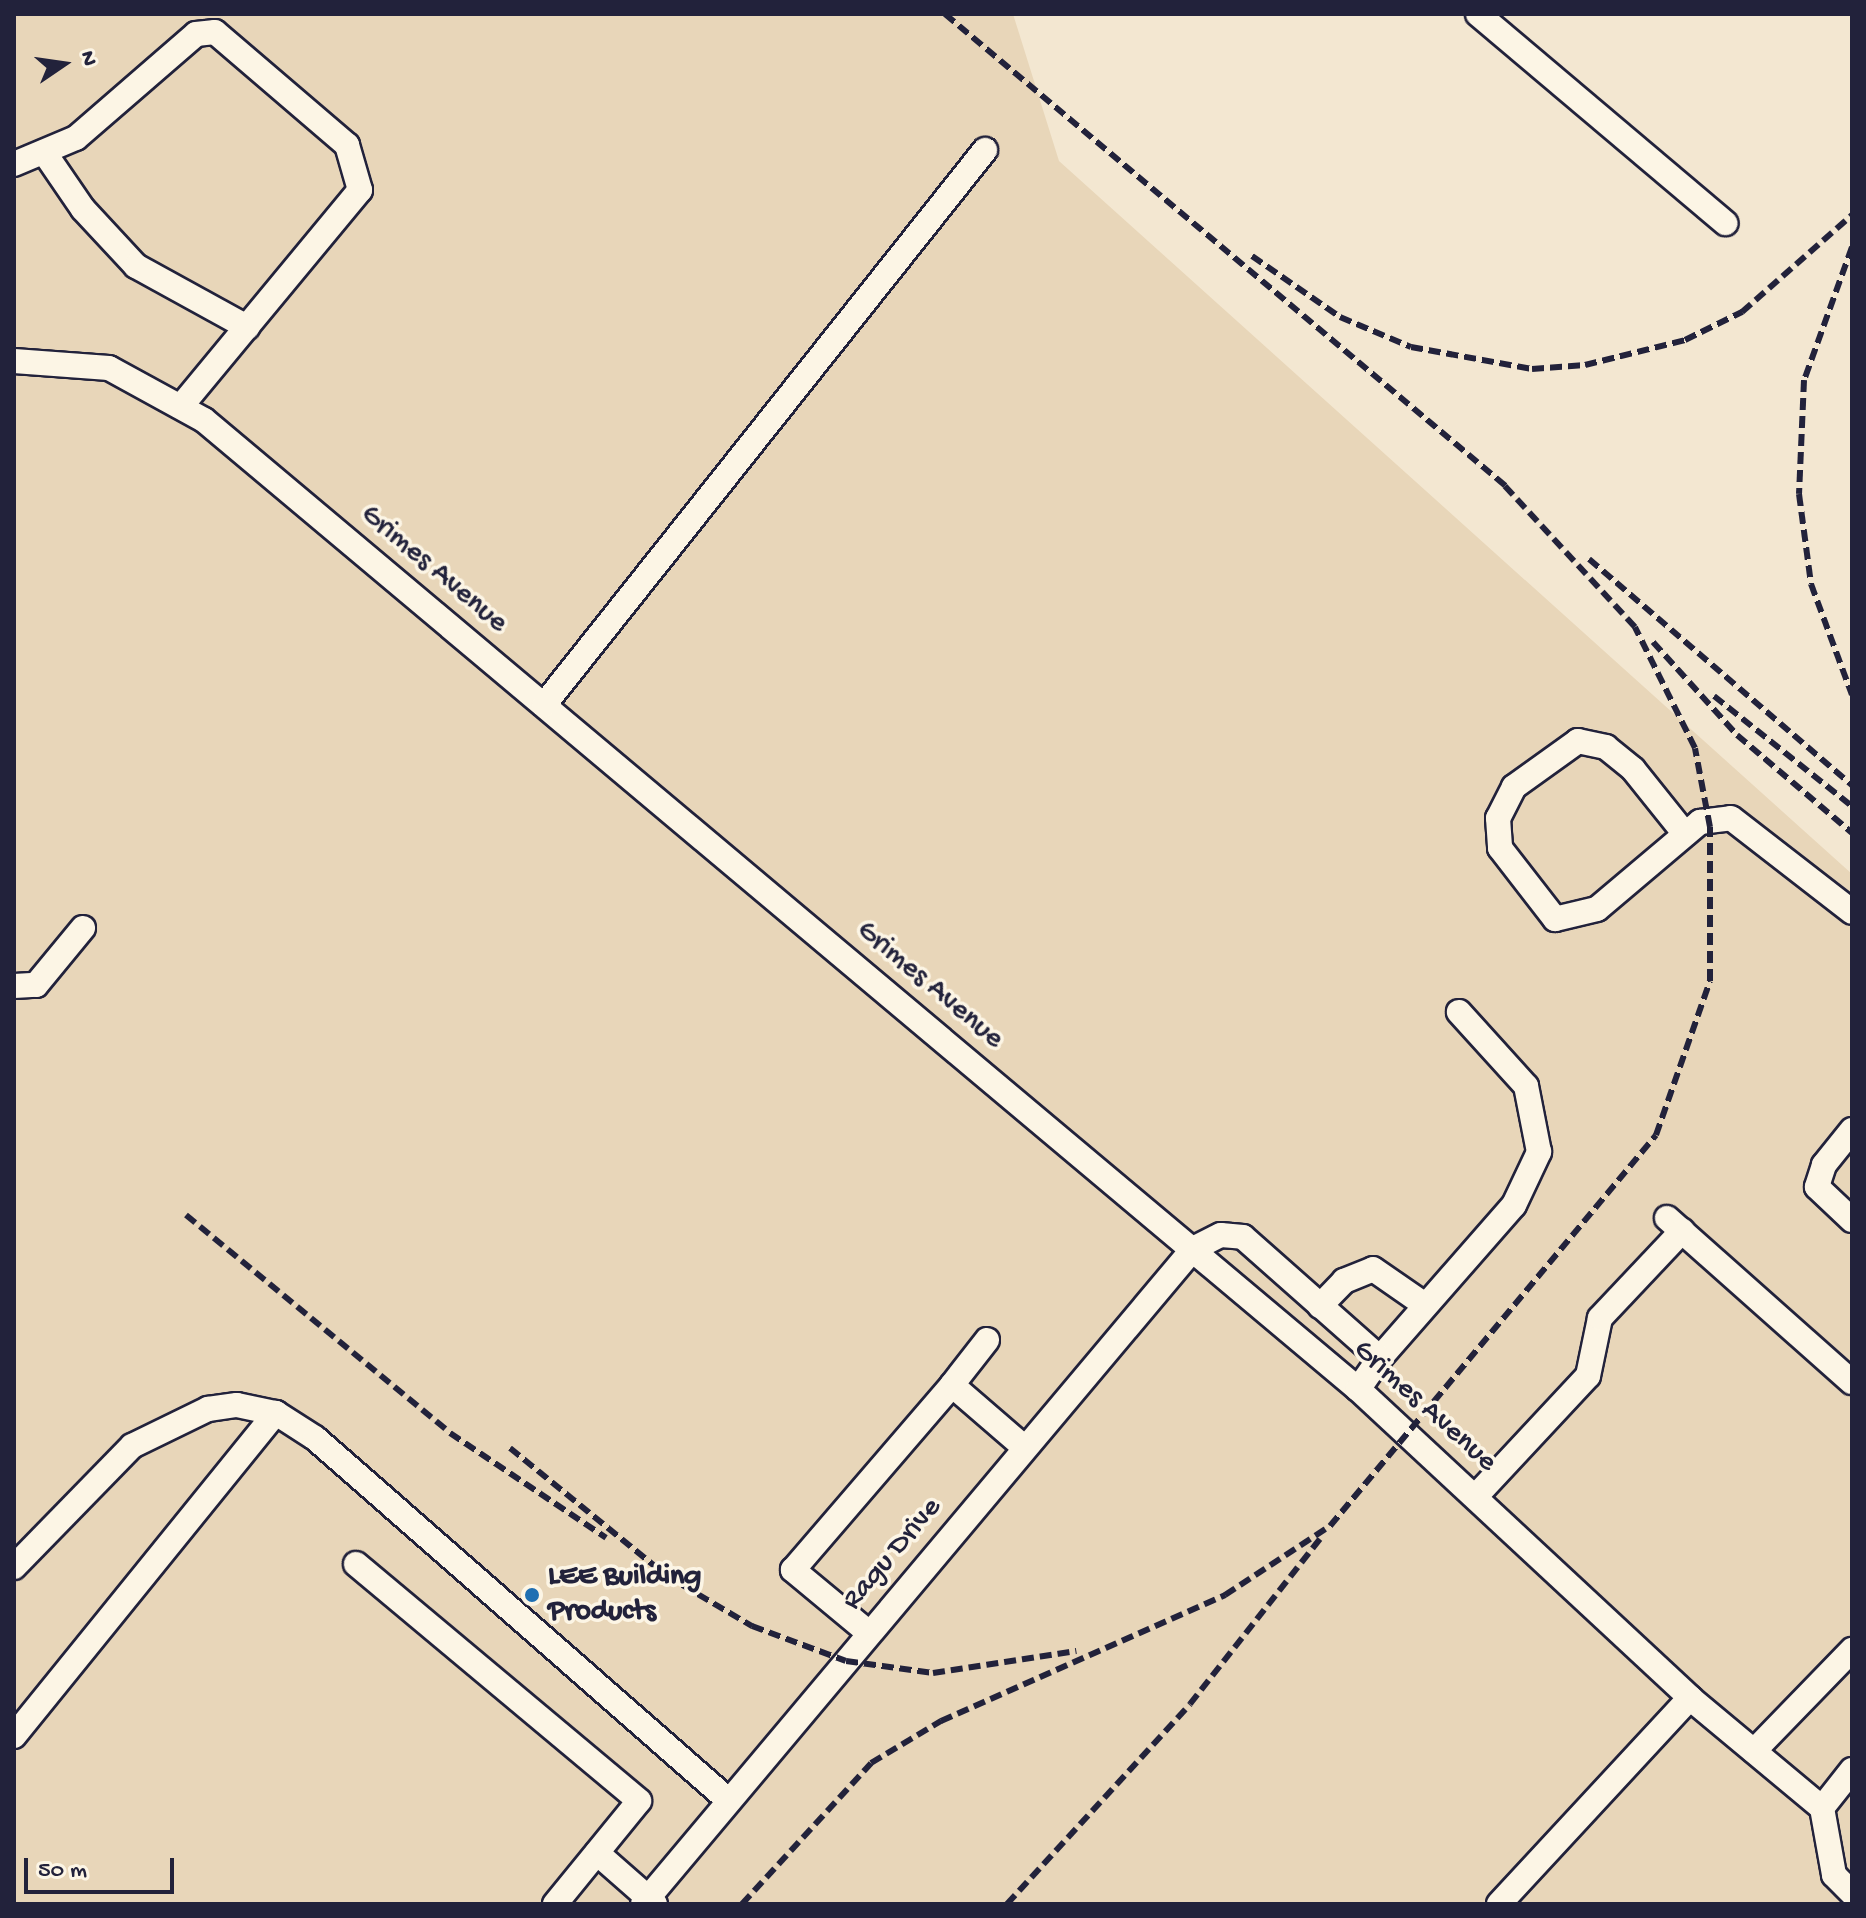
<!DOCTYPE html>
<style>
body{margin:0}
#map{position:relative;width:1866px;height:1918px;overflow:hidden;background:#f3e7d1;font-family:"Gochi Hand",sans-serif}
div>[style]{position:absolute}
.built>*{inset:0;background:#e8d6b9}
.roads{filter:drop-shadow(2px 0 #22223b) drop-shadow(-2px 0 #22223b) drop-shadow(0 2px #22223b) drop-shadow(0 -2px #22223b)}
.minor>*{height:24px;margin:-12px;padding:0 12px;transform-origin:12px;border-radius:12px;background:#fcf5e5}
.rail>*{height:6px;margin-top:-3px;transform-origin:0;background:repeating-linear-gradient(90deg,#22223b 0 12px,transparent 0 18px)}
.dots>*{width:22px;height:22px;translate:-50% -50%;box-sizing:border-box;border:4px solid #fcf5e5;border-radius:50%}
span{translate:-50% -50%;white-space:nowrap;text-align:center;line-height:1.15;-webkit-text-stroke:7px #fcf5e5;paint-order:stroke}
.street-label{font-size:30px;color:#22223b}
.poi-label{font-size:30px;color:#22223b;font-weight:700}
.left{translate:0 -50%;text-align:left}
.frame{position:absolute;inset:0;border:16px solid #22223b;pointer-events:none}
.north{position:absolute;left:24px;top:24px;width:80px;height:80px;-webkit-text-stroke:6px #fcf5e5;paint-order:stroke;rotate:77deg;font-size:22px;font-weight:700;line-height:32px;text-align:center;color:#22223b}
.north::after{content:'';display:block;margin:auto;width:28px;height:36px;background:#22223b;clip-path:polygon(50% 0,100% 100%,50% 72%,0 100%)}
.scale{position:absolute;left:24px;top:1858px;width:150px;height:36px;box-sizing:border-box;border:4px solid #22223b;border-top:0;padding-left:10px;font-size:24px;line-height:28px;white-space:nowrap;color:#22223b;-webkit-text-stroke:6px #fcf5e5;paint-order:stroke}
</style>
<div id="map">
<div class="built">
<div style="clip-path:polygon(14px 14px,1013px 14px,1059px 161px,1852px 874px,1852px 1904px,14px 1904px)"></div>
</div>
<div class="roads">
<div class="minor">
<div style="left:1478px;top:14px;width:324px;rotate:40.2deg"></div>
<div style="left:44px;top:152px;width:69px;rotate:55.6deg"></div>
<div style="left:83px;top:209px;width:78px;rotate:47.1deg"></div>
<div style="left:136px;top:266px;width:127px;rotate:28.8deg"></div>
<div style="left:14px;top:164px;width:67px;rotate:-22.8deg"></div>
<div style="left:76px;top:138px;width:159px;rotate:-40.9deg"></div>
<div style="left:196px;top:34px;width:19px;rotate:-6deg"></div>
<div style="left:215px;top:32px;width:174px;rotate:40.6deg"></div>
<div style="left:347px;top:145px;width:47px;rotate:73.9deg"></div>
<div style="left:360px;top:190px;width:279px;rotate:129.6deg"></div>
<div style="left:14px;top:361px;width:95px;rotate:4.2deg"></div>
<div style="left:109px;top:368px;width:108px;rotate:28.7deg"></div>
<div style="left:204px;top:420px;width:1507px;rotate:40.02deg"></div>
<div style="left:1358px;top:1389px;width:454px;rotate:42.9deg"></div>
<div style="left:1690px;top:1698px;width:172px;rotate:39.8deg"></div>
<div style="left:544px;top:705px;width:709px;rotate:-51.53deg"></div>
<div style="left:1685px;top:834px;width:83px;rotate:-128.7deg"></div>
<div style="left:1633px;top:769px;width:35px;rotate:-141deg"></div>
<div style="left:1606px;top:747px;width:29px;rotate:-168deg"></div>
<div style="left:1578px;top:741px;width:79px;rotate:144.3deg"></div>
<div style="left:1514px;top:787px;width:35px;rotate:117deg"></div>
<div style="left:1498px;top:818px;width:30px;rotate:86deg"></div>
<div style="left:1500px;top:848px;width:90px;rotate:52.2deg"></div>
<div style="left:1555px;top:919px;width:43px;rotate:-13.4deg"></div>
<div style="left:1597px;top:909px;width:135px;rotate:-40.2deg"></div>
<div style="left:1700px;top:822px;width:31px;rotate:-7deg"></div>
<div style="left:1731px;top:818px;width:153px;rotate:37.8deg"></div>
<div style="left:14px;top:986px;width:22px;rotate:-3deg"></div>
<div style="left:36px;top:985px;width:74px;rotate:-50.5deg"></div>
<div style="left:1852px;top:1130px;width:45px;rotate:128.7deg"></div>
<div style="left:1824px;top:1165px;width:23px;rotate:108deg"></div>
<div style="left:1817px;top:1187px;width:48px;rotate:43.3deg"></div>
<div style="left:1667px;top:1218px;width:247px;rotate:41.6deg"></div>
<div style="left:1320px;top:1306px;width:35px;rotate:-46deg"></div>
<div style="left:1344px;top:1281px;width:31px;rotate:-22deg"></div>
<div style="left:1373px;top:1269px;width:63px;rotate:34.7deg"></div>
<div style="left:1380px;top:1358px;width:203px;rotate:-48.8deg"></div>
<div style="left:1514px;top:1205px;width:59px;rotate:-64.7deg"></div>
<div style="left:1539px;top:1152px;width:67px;rotate:-101.1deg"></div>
<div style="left:1526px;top:1086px;width:100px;rotate:-132.2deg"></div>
<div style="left:952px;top:1385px;width:57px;rotate:-52.1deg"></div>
<div style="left:1476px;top:1496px;width:164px;rotate:-47deg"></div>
<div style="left:1588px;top:1376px;width:59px;rotate:-78.3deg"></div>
<div style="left:1600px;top:1318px;width:120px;rotate:-46.7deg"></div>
<div style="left:356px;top:1564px;width:369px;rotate:39.9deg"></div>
<div style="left:639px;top:1801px;width:133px;rotate:129.2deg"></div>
<div style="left:14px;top:1567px;width:169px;rotate:-45.7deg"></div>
<div style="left:132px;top:1446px;width:85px;rotate:-26deg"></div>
<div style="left:208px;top:1409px;width:29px;rotate:-8deg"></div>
<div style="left:237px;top:1405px;width:40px;rotate:12deg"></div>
<div style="left:276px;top:1413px;width:46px;rotate:32.7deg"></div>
<div style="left:315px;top:1438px;width:549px;rotate:41.23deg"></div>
<div style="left:869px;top:1633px;width:99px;rotate:-140.3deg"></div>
<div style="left:793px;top:1570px;width:244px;rotate:-49.3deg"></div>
<div style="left:952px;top:1385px;width:96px;rotate:40.8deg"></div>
<div style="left:14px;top:1736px;width:416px;rotate:-51deg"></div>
<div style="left:1754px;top:1751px;width:141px;rotate:-45.9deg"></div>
<div style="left:1852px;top:1770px;width:48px;rotate:128.3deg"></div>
<div style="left:1822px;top:1808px;width:68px;rotate:79.8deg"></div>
<div style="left:1834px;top:1875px;width:25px;rotate:45deg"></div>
<div style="left:597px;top:1853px;width:77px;rotate:41.3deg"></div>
<div style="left:643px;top:1904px;width:855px;rotate:-49.98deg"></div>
<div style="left:1193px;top:1249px;width:31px;rotate:-27deg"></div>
<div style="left:1221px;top:1235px;width:22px;rotate:5deg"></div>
<div style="left:1243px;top:1237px;width:183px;rotate:41.5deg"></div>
<div style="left:1380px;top:1358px;width:38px;rotate:125deg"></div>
<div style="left:1499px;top:1904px;width:281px;rotate:-47.2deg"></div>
</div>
</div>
<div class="rail">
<div style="left:945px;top:14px;width:736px;rotate:40.09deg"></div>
<div style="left:1852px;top:247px;width:141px;rotate:109.8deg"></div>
<div style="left:1804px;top:380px;width:114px;rotate:92.5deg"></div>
<div style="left:1799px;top:494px;width:91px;rotate:82.4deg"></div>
<div style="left:1811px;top:584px;width:118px;rotate:69.7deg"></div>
<div style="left:1252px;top:256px;width:107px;rotate:34.7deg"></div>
<div style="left:1340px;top:317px;width:77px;rotate:22.9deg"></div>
<div style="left:1411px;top:347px;width:123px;rotate:10.3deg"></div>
<div style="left:1532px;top:369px;width:53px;rotate:-4.3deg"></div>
<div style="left:1585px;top:365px;width:103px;rotate:-14deg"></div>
<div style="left:1685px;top:340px;width:64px;rotate:-26.2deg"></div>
<div style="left:1742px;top:312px;width:147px;rotate:-41.4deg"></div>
<div style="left:1589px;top:559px;width:347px;rotate:40.7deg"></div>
<div style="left:1653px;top:642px;width:125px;rotate:47.9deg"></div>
<div style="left:1737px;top:735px;width:151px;rotate:40.4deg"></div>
<div style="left:1714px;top:696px;width:176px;rotate:38.6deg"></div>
<div style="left:186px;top:1215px;width:342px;rotate:39.5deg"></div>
<div style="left:450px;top:1433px;width:188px;rotate:33.9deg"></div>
<div style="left:510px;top:1448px;width:203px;rotate:39.2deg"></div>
<div style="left:667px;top:1576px;width:99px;rotate:30.5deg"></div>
<div style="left:752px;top:1626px;width:100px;rotate:20.4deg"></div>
<div style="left:846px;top:1661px;width:88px;rotate:7.9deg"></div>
<div style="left:933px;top:1673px;width:145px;rotate:-8.7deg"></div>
<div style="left:742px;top:1904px;width:191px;rotate:-47.5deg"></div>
<div style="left:871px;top:1763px;width:82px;rotate:-31deg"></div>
<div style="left:941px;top:1721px;width:311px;rotate:-23.9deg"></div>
<div style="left:1225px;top:1595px;width:126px;rotate:-33.3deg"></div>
<div style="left:1330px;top:1526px;width:509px;rotate:-50.18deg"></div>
<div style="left:1656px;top:1135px;width:163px;rotate:-70.7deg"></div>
<div style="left:1710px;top:981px;width:154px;rotate:-90deg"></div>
<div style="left:1710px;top:827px;width:80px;rotate:-100.8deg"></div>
<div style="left:1695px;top:748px;width:135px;rotate:-116.4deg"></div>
<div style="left:1635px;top:627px;width:197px;rotate:-132.7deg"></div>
<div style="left:1007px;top:1904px;width:271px;rotate:-47.5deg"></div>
<div style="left:1190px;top:1704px;width:215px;rotate:-51.8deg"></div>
</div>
<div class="dots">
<div style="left:532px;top:1595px;background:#1f6fb2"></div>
</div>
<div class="street-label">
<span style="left:433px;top:570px;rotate:40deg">Grimes Avenue</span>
<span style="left:929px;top:986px;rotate:40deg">Grimes Avenue</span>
<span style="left:1424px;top:1407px;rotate:42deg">Grimes Avenue</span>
<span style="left:893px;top:1555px;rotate:-50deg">Ragu Drive</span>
</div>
<div class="poi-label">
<span class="left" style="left:548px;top:1595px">LEE Building<br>Products</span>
</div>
<div class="frame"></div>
<div class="north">N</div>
<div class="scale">50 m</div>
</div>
